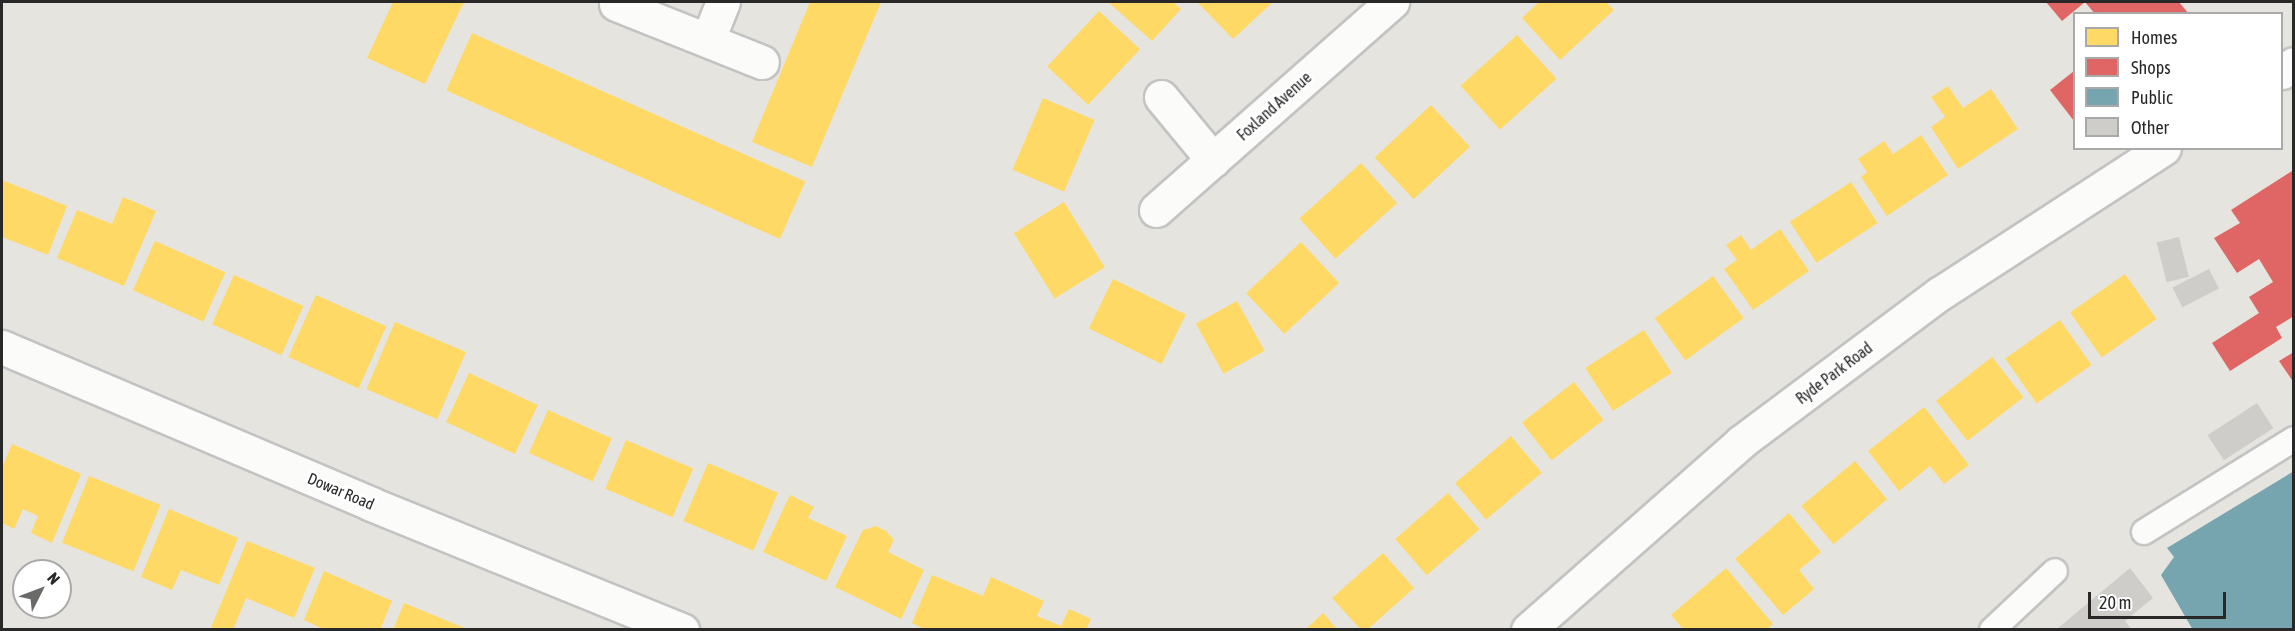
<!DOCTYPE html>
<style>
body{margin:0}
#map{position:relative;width:2295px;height:631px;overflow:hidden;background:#e6e4de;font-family:"Asap Condensed",sans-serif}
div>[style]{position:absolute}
.homes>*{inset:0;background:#ffd966;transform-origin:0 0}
.shops>*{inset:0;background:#e06666}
.public>*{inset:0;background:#76a5af}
.building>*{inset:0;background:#cfcdc9;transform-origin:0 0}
.roads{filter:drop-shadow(2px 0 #c4c3c3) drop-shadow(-2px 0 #c4c3c3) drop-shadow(0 2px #c4c3c3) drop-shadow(0 -2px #c4c3c3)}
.lane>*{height:24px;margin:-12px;padding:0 12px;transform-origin:12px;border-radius:12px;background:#fbfbfa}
.street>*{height:33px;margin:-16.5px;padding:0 16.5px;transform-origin:16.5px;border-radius:16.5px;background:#fbfbfa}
span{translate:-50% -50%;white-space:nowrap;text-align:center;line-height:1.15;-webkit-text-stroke:6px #fff;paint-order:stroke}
.street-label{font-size:16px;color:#282828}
.frame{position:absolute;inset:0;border:3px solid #282828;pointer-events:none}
.legend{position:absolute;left:2073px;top:12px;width:210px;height:138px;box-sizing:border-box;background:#fff;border:2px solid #a9a9a9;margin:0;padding:8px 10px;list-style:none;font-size:18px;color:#282828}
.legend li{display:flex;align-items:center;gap:12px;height:30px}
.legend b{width:30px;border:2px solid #a9a9a9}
.north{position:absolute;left:12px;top:559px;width:60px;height:60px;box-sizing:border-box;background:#fff;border:2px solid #a9a9a9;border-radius:50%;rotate:48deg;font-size:16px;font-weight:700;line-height:24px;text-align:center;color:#282828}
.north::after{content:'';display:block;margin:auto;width:21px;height:27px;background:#6a6a68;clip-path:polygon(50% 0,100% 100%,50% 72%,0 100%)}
.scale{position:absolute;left:2088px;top:592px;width:138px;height:27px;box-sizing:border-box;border:3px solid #282828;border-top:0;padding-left:8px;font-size:18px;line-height:21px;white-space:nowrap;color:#282828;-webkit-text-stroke:4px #fff;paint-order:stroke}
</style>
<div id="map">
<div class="homes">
<div style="clip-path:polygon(393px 2px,464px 2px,425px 84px,367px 58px)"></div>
<div style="clip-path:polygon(810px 2px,881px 2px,812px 167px,752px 142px)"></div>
<div style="clip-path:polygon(1108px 2px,1173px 2px,1181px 9px,1152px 41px)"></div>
<div style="clip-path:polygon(1197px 2px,1273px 2px,1233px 39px)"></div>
<div style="clip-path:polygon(1539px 2px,1606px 2px,1614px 10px,1560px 60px,1522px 18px)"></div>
<div style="left:1099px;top:11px;width:56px;height:76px;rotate:43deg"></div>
<div style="left:472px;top:33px;width:365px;height:63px;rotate:24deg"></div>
<div style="left:1517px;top:35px;width:59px;height:76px;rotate:48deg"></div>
<div style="clip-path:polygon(1948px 86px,1963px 108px,1991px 89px,2018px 129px,1958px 169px,1931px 127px,1945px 117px,1931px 97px)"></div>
<div style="left:1043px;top:98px;width:56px;height:78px;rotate:23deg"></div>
<div style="left:1431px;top:105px;width:57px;height:77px;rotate:47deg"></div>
<div style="clip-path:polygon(1921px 135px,1948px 175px,1887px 216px,1861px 177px,1867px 172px,1858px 159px,1884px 141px,1893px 154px)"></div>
<div style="left:1361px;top:163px;width:54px;height:83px;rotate:48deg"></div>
<div style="clip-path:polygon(2px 180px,67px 206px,48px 255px,2px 237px)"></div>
<div style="left:1851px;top:182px;width:49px;height:73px;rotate:57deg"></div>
<div style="clip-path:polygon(123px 197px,156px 211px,124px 286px,57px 258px,77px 210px,112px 224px)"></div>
<div style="left:1064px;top:202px;width:77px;height:59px;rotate:58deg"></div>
<div style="clip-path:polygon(1780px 229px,1809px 271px,1753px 310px,1724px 269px,1737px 260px,1726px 245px,1741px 235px,1751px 250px)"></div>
<div style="left:155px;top:241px;width:77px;height:54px;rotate:24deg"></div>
<div style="left:1301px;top:242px;width:56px;height:75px;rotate:47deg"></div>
<div style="left:2125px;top:274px;width:55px;height:67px;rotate:55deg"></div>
<div style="left:234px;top:275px;width:76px;height:54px;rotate:24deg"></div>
<div style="left:1713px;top:276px;width:52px;height:72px;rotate:54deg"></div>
<div style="left:1113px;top:279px;width:81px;height:55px;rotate:26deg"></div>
<div style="left:316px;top:295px;width:77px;height:68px;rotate:24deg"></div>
<div style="left:1237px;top:301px;width:57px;height:47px;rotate:61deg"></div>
<div style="left:2060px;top:320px;width:55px;height:67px;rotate:55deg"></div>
<div style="left:395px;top:322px;width:77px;height:73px;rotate:23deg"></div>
<div style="left:1644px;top:330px;width:51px;height:70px;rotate:57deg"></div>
<div style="left:1992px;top:357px;width:51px;height:71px;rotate:52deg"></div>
<div style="left:469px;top:373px;width:76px;height:54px;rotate:25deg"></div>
<div style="left:1574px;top:382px;width:48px;height:66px;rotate:52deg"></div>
<div style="clip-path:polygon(1924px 407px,1969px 465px,1944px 484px,1930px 466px,1899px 491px,1868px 451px)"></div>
<div style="left:548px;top:410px;width:70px;height:47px;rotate:24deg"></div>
<div style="left:1511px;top:436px;width:48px;height:73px;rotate:50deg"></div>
<div style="left:626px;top:440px;width:73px;height:53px;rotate:23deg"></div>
<div style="clip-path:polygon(12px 444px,81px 474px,52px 543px,31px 533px,38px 516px,23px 509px,14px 529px,2px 523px,2px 468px)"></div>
<div style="left:1855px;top:461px;width:50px;height:70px;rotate:50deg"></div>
<div style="left:708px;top:463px;width:76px;height:63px;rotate:23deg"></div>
<div style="left:89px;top:476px;width:77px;height:72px;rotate:22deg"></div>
<div style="left:1448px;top:493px;width:48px;height:70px;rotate:49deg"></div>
<div style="clip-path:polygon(790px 495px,814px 507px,808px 518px,847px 536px,826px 581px,763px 552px)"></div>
<div style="clip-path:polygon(169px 509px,238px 538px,219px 585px,181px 570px,172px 590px,141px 577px)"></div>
<div style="clip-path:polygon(1789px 513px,1821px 552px,1799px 570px,1814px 589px,1783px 615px,1735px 559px)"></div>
<div style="clip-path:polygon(876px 526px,886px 531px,894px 540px,888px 552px,924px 570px,901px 619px,835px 587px,863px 530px)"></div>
<div style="clip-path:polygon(247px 541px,315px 568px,294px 618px,246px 598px,233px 630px,210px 630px)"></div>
<div style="clip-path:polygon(1383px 553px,1414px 588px,1367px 630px,1361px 630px,1332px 598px)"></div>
<div style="clip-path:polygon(1726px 568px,1773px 624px,1766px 630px,1684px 630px,1671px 615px)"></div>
<div style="clip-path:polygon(324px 571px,392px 601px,380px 630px,325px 630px,304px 620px)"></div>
<div style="clip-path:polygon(932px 575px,983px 596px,991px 577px,1044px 601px,1037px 616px,1061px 626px,1069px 609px,1091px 619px,1086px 630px,926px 630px,912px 623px)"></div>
<div style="clip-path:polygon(404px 603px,467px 629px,467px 630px,393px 630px)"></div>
<div style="clip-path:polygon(1323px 613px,1338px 630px,1305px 630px)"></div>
</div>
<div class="shops">
<div style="clip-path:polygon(2046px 2px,2179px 2px,2189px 14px,2095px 14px,2085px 2px,2062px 21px)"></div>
<div style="clip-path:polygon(2074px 71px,2074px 121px,2050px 90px)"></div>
<div style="clip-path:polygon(2292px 171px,2294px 316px,2276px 327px,2282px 338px,2230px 371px,2212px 343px,2259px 313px,2249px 297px,2273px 282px,2259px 259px,2237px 273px,2214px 238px,2240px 223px,2231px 210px)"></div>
<div style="clip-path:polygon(2294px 352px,2294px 383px,2279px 361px)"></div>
</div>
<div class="public">
<div style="clip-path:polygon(2294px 471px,2294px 630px,2193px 630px,2161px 575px,2174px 557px,2167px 548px)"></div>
</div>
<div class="building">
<div style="left:2179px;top:237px;width:41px;height:23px;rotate:76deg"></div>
<div style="left:2209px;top:269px;width:22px;height:41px;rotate:63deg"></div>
<div style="left:2257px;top:403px;width:30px;height:59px;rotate:57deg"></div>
<div style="clip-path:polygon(2130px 568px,2153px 598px,2125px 621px,2132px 630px,2060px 630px,2058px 628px)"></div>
</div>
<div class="roads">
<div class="lane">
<div style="left:2144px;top:532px;width:176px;rotate:-31.8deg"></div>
<div style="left:1992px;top:630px;width:86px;rotate:-43.1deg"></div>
</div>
<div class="street">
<div style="left:616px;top:4px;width:157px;rotate:21.7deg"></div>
<div style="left:708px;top:39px;width:40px;rotate:-68deg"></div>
<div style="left:2282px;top:72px;width:14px;rotate:-34deg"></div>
<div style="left:1161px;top:97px;width:82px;rotate:50.5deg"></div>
<div style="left:1156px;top:210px;width:315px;rotate:-41.4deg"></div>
<div style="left:2px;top:347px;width:401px;rotate:23deg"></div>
<div style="left:371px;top:504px;width:336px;rotate:22.1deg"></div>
<div style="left:1528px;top:630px;width:284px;rotate:-41.4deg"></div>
<div style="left:1741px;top:442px;width:247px;rotate:-36.8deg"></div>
<div style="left:1939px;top:294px;width:268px;rotate:-33deg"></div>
</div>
</div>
<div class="street-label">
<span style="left:1274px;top:106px;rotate:-42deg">Foxland Avenue</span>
<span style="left:1834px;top:373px;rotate:-37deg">Ryde Park Road</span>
<span style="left:341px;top:491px;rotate:23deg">Dowar Road</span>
</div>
<div class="frame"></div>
<ul class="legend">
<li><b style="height:16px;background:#ffd966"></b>Homes</li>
<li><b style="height:16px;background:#e06666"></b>Shops</li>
<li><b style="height:16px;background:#76a5af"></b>Public</li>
<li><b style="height:16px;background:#cfcdc9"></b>Other</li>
</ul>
<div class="north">N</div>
<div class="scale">20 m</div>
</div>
